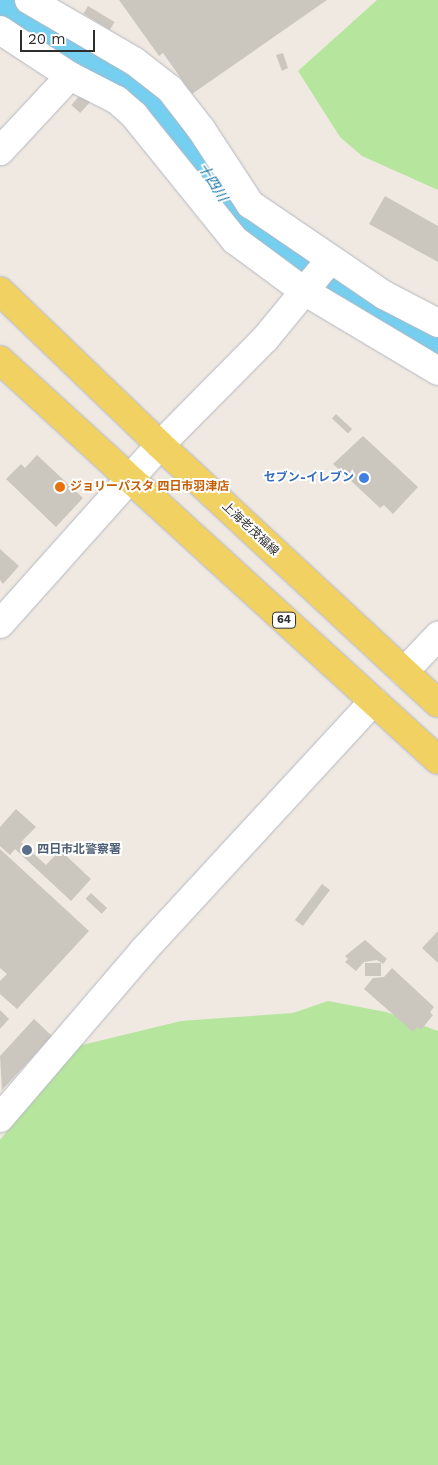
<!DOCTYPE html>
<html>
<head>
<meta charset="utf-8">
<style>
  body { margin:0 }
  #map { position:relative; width:438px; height:1465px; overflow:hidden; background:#efe9e1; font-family:"Work Sans","Noto Sans JP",sans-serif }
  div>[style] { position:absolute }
  .green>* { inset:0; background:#b6e59e }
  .river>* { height:45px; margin:-22.5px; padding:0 22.5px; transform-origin:22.5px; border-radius:22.5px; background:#75cff0 }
  .building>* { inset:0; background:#cbc7bf; transform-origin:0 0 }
  .roads { filter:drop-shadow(0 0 1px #b4b7c1) drop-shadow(0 0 1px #b4b7c1) }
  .minor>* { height:28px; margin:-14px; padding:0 14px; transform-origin:14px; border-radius:14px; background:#fff }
  .major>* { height:28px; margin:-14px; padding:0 14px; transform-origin:14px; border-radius:14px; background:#f2d163 }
  .dots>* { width:14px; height:14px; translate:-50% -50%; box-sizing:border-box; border:2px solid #fff; border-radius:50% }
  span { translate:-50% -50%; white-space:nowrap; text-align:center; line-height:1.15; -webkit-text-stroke:4px #fff; paint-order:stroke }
  .shield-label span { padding:1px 4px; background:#fff; border:1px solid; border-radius:4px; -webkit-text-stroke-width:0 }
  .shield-label { font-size:11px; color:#2e2e2e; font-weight:700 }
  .shop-label { font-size:12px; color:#366cbe; font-weight:700 }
  .right { translate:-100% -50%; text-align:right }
  .food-label { font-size:12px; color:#c56008; font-weight:700 }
  .left { translate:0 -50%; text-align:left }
  .street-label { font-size:12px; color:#2e2e2e }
  .service-label { font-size:12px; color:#4e5e75; font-weight:700 }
  .water-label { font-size:14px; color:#0d6fa3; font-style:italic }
  .scale { position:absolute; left:20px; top:30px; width:75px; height:22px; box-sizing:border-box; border:2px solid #2e2e2e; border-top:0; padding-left:6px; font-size:15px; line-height:18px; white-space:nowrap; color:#2e2e2e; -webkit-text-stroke:4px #fff; paint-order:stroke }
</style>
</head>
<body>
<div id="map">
  <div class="green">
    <i style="clip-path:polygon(377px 0,438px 0,438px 190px,362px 156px,340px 137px,298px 71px)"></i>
    <i style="clip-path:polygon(328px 1001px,386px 1012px,438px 1031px,438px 1465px,0 1465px,0 1140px,74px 1047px,181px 1021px,293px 1013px)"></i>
  </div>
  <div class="river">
    <i style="left:0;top:1px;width:23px;rotate:47deg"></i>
    <i style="left:16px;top:18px;width:138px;rotate:30.5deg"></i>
    <i style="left:135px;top:88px;width:19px;rotate:39deg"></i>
    <i style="left:150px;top:100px;width:91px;rotate:50.4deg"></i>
    <i style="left:208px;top:170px;width:57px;rotate:60.8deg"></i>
    <i style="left:236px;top:220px;width:20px;rotate:41deg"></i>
    <i style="left:251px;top:233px;width:94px;rotate:34.2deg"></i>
    <i style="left:329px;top:286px;width:126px;rotate:30deg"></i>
  </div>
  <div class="building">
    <i style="clip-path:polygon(119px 0,327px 0,192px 94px,163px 53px,159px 56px)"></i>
    <i style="left:88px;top:6px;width:31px;height:9px;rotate:31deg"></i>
    <i style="clip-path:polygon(283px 53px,288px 68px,282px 71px,276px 55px)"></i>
    <i style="left:82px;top:93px;width:12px;height:16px;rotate:42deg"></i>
    <i style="clip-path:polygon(385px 196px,438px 226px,438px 262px,369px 224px)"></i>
    <i style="left:336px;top:414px;width:22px;height:6px;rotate:43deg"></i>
    <i style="clip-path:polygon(363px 436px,418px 487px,393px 514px,384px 505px,380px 508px,333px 464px)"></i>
    <i style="clip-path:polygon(37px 455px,83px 498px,56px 527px,6px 479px,21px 464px,25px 468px)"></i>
    <i style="clip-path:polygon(0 549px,19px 566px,3px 584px,0 580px)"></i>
    <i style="clip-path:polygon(16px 809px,36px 827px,21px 842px,46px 865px,60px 850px,91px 879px,71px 901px,15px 849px,10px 855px,0 846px,0 827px)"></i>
    <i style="clip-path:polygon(0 849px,89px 931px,17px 1009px,0 994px,0 981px,7px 974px,0 968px)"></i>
    <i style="left:322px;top:884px;width:10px;height:45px;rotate:37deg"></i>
    <i style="left:91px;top:893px;width:22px;height:8px;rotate:43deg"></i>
    <i style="clip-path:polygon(438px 931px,438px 963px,422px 948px)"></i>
    <i style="clip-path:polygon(365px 940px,387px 959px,383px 964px,377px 960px,364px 962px,356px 971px,345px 962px,348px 959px,345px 956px)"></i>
    <i style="left:365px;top:963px;width:16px;height:13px"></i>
    <i style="clip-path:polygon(392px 968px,434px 1007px,430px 1012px,433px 1015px,421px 1030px,417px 1027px,413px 1032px,364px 989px,373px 978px,384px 977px)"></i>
    <i style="clip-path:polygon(0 1010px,9px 1019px,0 1029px)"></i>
    <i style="clip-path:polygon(34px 1019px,52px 1036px,2px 1090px,0 1056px)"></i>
  </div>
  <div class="roads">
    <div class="minor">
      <i style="left:29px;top:0;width:121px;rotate:30.2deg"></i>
      <i style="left:134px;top:61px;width:46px;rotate:37.9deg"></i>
      <i style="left:170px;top:89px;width:51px;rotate:52.2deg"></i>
      <i style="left:201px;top:129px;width:90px;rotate:56.8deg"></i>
      <i style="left:250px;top:204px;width:162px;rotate:34.2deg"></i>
      <i style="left:384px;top:295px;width:61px;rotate:27.4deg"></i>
      <i style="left:0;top:30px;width:84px;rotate:33.3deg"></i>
      <i style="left:70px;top:76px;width:103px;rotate:133deg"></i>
      <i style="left:70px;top:76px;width:53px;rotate:27.1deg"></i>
      <i style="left:117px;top:100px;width:23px;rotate:41deg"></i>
      <i style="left:134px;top:115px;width:161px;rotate:51.1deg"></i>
      <i style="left:235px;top:240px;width:86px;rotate:36.5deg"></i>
      <i style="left:304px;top:291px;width:156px;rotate:30.8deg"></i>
      <i style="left:0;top:624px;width:240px;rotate:-48.2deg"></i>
      <i style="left:160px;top:445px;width:149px;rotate:-45.3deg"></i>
      <i style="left:265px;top:339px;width:102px;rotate:-50.6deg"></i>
      <i style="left:404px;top:672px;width:50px;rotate:-46.6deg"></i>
      <i style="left:0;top:1118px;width:220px;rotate:-49.4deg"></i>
      <i style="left:143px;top:951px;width:340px;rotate:-47.3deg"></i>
    </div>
    <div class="major">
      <i style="left:0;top:291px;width:222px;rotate:43.9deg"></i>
      <i style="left:160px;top:445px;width:379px;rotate:42.9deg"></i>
      <i style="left:0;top:360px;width:593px;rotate:42.4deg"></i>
    </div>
  </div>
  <div class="dots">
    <i style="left:364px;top:478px;background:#3f7fe0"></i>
    <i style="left:60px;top:487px;background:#e8710a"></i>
    <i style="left:27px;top:850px;background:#5c6f8a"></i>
  </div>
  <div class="shield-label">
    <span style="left:284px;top:620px">64</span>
  </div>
  <div class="shop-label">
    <span class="right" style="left:354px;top:478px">セブン-イレブン</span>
  </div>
  <div class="food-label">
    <span class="left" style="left:70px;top:487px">ジョリーパスタ 四日市羽津店</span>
  </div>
  <div class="street-label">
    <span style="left:250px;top:529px;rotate:43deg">上海老茂福線</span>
  </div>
  <div class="service-label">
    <span class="left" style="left:37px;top:850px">四日市北警察署</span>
  </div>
  <div class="water-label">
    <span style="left:213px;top:182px;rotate:58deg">十四川</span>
  </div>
  <div class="scale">20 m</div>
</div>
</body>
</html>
